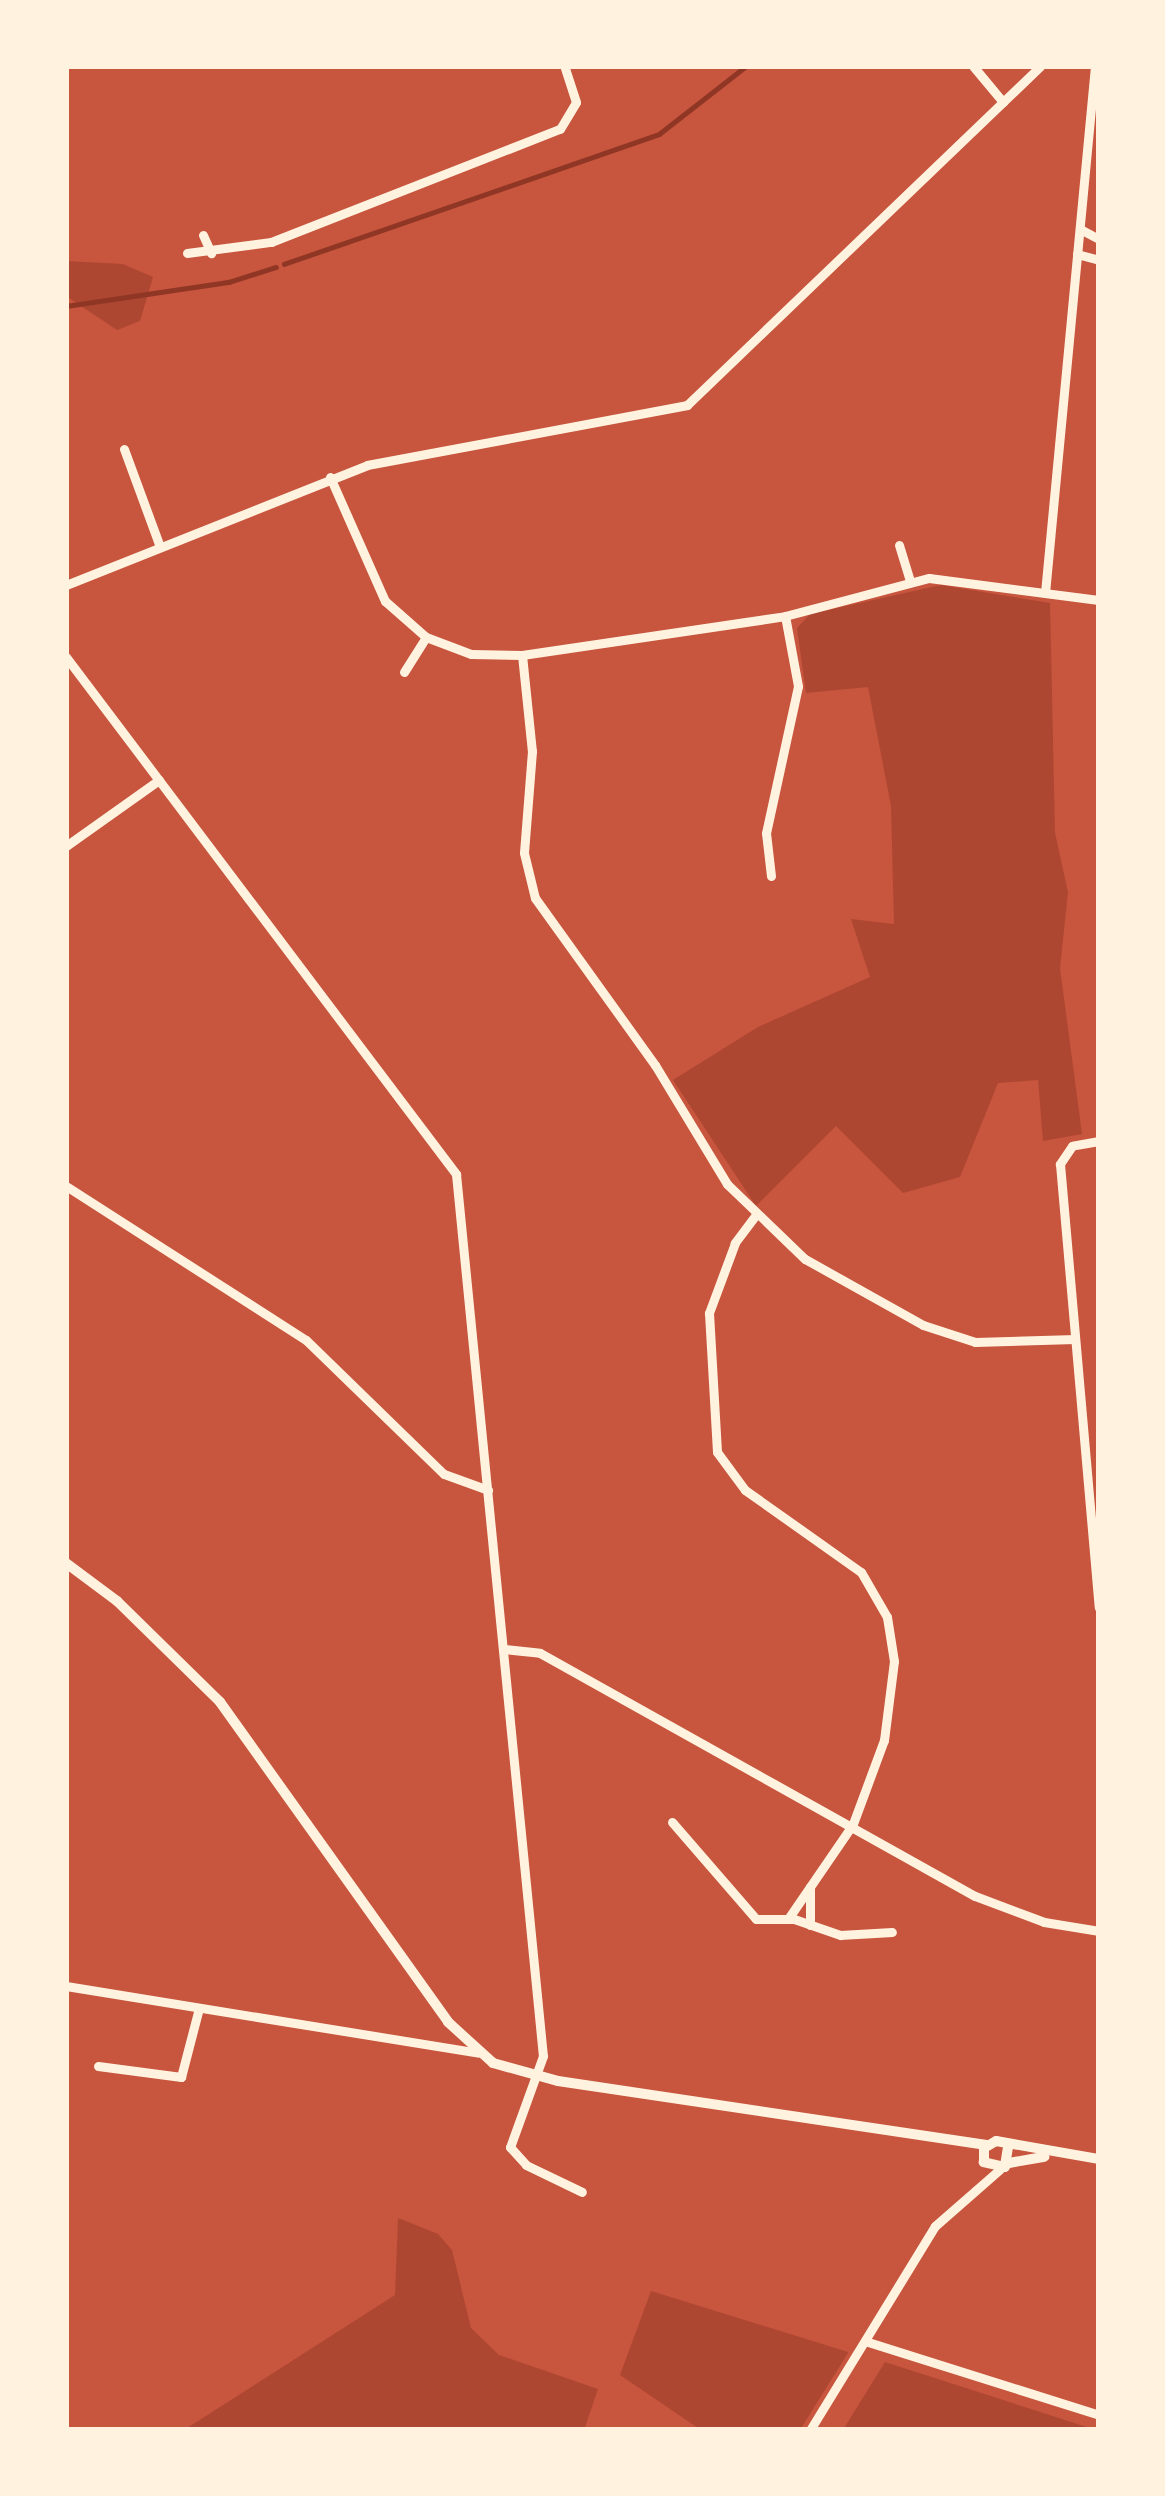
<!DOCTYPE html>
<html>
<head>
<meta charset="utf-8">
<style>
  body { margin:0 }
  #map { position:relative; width:1165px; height:2496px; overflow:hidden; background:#c8553d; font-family:"Golos Text",sans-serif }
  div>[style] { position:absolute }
  .green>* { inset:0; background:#ae4732 }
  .stream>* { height:4.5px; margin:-2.25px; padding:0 2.25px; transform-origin:2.25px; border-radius:2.25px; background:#8f3625 }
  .minor>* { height:9px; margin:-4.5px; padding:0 4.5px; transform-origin:4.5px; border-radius:4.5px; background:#fff3e0 }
  .tertiary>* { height:10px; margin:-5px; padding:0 5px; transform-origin:5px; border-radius:5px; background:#fff3e0 }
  span { translate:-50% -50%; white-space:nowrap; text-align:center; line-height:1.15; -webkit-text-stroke:10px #fff3e0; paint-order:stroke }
  .frame { position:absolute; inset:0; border:69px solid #fff3e0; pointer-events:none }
</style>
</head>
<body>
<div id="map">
  <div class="green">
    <i style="clip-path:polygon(66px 261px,123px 264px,153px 277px,140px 321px,117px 330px,66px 296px)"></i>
    <i style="clip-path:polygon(941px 585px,1050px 603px,1055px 833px,1068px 892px,1060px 968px,1082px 1134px,1043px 1141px,1038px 1080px,998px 1083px,960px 1177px,903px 1193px,836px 1126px,756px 1206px,673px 1080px,758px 1027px,870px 977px,851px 919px,894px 924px,891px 806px,868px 687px,806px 693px,797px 628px,810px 614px)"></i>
    <i style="clip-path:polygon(398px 2218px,438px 2234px,452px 2250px,471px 2328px,499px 2355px,598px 2389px,584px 2430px,184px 2430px,395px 2295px)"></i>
    <i style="clip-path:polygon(651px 2291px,848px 2352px,848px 2353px,800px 2430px,701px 2430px,620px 2375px)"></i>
    <i style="clip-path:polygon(885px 2362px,1096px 2430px,843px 2430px)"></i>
  </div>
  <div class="stream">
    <i style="left:284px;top:264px;width:397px;rotate:-19.1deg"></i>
    <i style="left:659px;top:134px;width:110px;rotate:-38deg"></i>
    <i style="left:66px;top:306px;width:165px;rotate:-8.4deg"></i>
    <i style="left:229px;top:282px;width:49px;rotate:-17.7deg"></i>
  </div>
  <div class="minor">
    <i style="left:973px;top:66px;width:47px;rotate:50.2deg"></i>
    <i style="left:1080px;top:229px;width:21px;rotate:28deg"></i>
    <i style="left:203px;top:235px;width:20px;rotate:66deg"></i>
    <i style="left:187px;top:253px;width:85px;rotate:-7.5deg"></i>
    <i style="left:271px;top:242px;width:310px;rotate:-21.4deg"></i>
    <i style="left:560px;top:129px;width:31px;rotate:-59deg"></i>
    <i style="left:576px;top:102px;width:38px;rotate:-108deg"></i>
    <i style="left:1077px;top:254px;width:23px;rotate:15deg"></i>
    <i style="left:124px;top:449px;width:104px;rotate:69.8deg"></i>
    <i style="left:330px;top:477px;width:136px;rotate:66.1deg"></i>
    <i style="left:385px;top:601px;width:55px;rotate:41.3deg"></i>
    <i style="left:426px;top:637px;width:48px;rotate:20.7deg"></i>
    <i style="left:471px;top:654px;width:51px;rotate:1.1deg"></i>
    <i style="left:522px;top:655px;width:266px;rotate:-8.4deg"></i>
    <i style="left:785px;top:616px;width:149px;rotate:-14.8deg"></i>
    <i style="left:929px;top:578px;width:171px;rotate:7.4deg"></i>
    <i style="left:899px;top:545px;width:39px;rotate:73deg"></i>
    <i style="left:66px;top:585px;width:324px;rotate:-21.7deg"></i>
    <i style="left:367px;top:465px;width:326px;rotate:-10.6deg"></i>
    <i style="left:687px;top:405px;width:489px;rotate:-43.8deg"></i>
    <i style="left:1045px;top:593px;width:529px;rotate:-84.58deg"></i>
    <i style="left:522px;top:655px;width:97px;rotate:84.1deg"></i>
    <i style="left:532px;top:751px;width:102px;rotate:94.5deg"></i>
    <i style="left:524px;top:853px;width:46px;rotate:76.3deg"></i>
    <i style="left:535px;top:898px;width:206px;rotate:54.3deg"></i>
    <i style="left:655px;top:1065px;width:139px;rotate:58.8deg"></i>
    <i style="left:727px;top:1184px;width:108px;rotate:43.9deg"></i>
    <i style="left:805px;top:1259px;width:135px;rotate:29.2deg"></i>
    <i style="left:923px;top:1325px;width:55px;rotate:18.1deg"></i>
    <i style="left:975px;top:1342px;width:100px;rotate:-1.7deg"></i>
    <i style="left:66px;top:657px;width:648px;rotate:52.97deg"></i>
    <i style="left:456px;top:1174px;width:886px;rotate:84.37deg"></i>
    <i style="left:543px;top:2056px;width:97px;rotate:109.9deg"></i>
    <i style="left:510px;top:2147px;width:24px;rotate:48deg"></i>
    <i style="left:526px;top:2165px;width:62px;rotate:25.7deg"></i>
    <i style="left:404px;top:672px;width:41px;rotate:-57.8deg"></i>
    <i style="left:66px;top:846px;width:114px;rotate:-35.4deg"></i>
    <i style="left:771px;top:876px;width:43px;rotate:-96.6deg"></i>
    <i style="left:766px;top:833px;width:150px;rotate:-77.7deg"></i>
    <i style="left:798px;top:686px;width:71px;rotate:-100.5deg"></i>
    <i style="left:1099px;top:1141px;width:27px;rotate:170deg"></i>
    <i style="left:1072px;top:1146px;width:22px;rotate:124deg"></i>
    <i style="left:1060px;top:1164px;width:445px;rotate:85deg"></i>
    <i style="left:66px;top:1186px;width:285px;rotate:32.7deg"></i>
    <i style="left:306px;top:1340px;width:192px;rotate:44.2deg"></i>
    <i style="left:444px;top:1474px;width:47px;rotate:20deg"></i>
    <i style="left:755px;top:1216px;width:34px;rotate:127deg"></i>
    <i style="left:735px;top:1243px;width:75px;rotate:110.4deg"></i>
    <i style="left:709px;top:1313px;width:139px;rotate:86.7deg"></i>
    <i style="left:717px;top:1452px;width:47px;rotate:53.6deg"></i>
    <i style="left:745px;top:1490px;width:142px;rotate:35.3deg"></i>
    <i style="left:861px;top:1572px;width:52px;rotate:60deg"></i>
    <i style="left:887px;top:1617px;width:45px;rotate:81deg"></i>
    <i style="left:894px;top:1661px;width:80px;rotate:97.2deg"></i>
    <i style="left:884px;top:1740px;width:90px;rotate:110.3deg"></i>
    <i style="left:853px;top:1824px;width:115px;rotate:124.4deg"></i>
    <i style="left:504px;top:1649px;width:36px;rotate:6deg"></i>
    <i style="left:540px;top:1653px;width:498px;rotate:29.2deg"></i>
    <i style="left:975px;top:1896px;width:74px;rotate:20.6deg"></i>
    <i style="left:1044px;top:1922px;width:56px;rotate:9.3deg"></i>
    <i style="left:672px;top:1822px;width:128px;rotate:49.1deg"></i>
    <i style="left:756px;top:1919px;width:38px"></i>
    <i style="left:794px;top:1919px;width:49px;rotate:19.2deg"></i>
    <i style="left:840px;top:1935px;width:52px;rotate:-3.3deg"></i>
    <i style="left:810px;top:1887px;width:38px;rotate:90deg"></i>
    <i style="left:66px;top:1986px;width:417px;rotate:9.2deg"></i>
    <i style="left:98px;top:2066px;width:84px;rotate:7.5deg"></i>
    <i style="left:181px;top:2077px;width:71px;rotate:-75.4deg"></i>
    <i style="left:868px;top:2342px;width:242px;rotate:17.5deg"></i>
    <i style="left:810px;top:2430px;width:239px;rotate:-58.5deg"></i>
    <i style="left:935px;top:2226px;width:86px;rotate:-41.2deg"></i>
  </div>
  <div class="tertiary">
    <i style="left:66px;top:1563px;width:64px;rotate:36.7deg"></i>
    <i style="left:117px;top:1601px;width:144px;rotate:44.4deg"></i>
    <i style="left:220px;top:1702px;width:393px;rotate:54.5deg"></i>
    <i style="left:448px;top:2022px;width:61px;rotate:42.3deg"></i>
    <i style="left:493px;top:2063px;width:67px;rotate:15.5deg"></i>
    <i style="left:558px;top:2081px;width:435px;rotate:8.5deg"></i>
    <i style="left:1008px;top:2147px;width:20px;rotate:99deg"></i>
    <i style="left:1005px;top:2167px;width:22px;rotate:-167deg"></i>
    <i style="left:984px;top:2162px;width:14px;rotate:-90deg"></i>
    <i style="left:984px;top:2148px;width:14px;rotate:-30deg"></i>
    <i style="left:996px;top:2141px;width:105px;rotate:9.9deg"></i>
    <i style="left:1009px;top:2163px;width:36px;rotate:-10deg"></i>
  </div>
  <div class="frame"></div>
</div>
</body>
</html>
